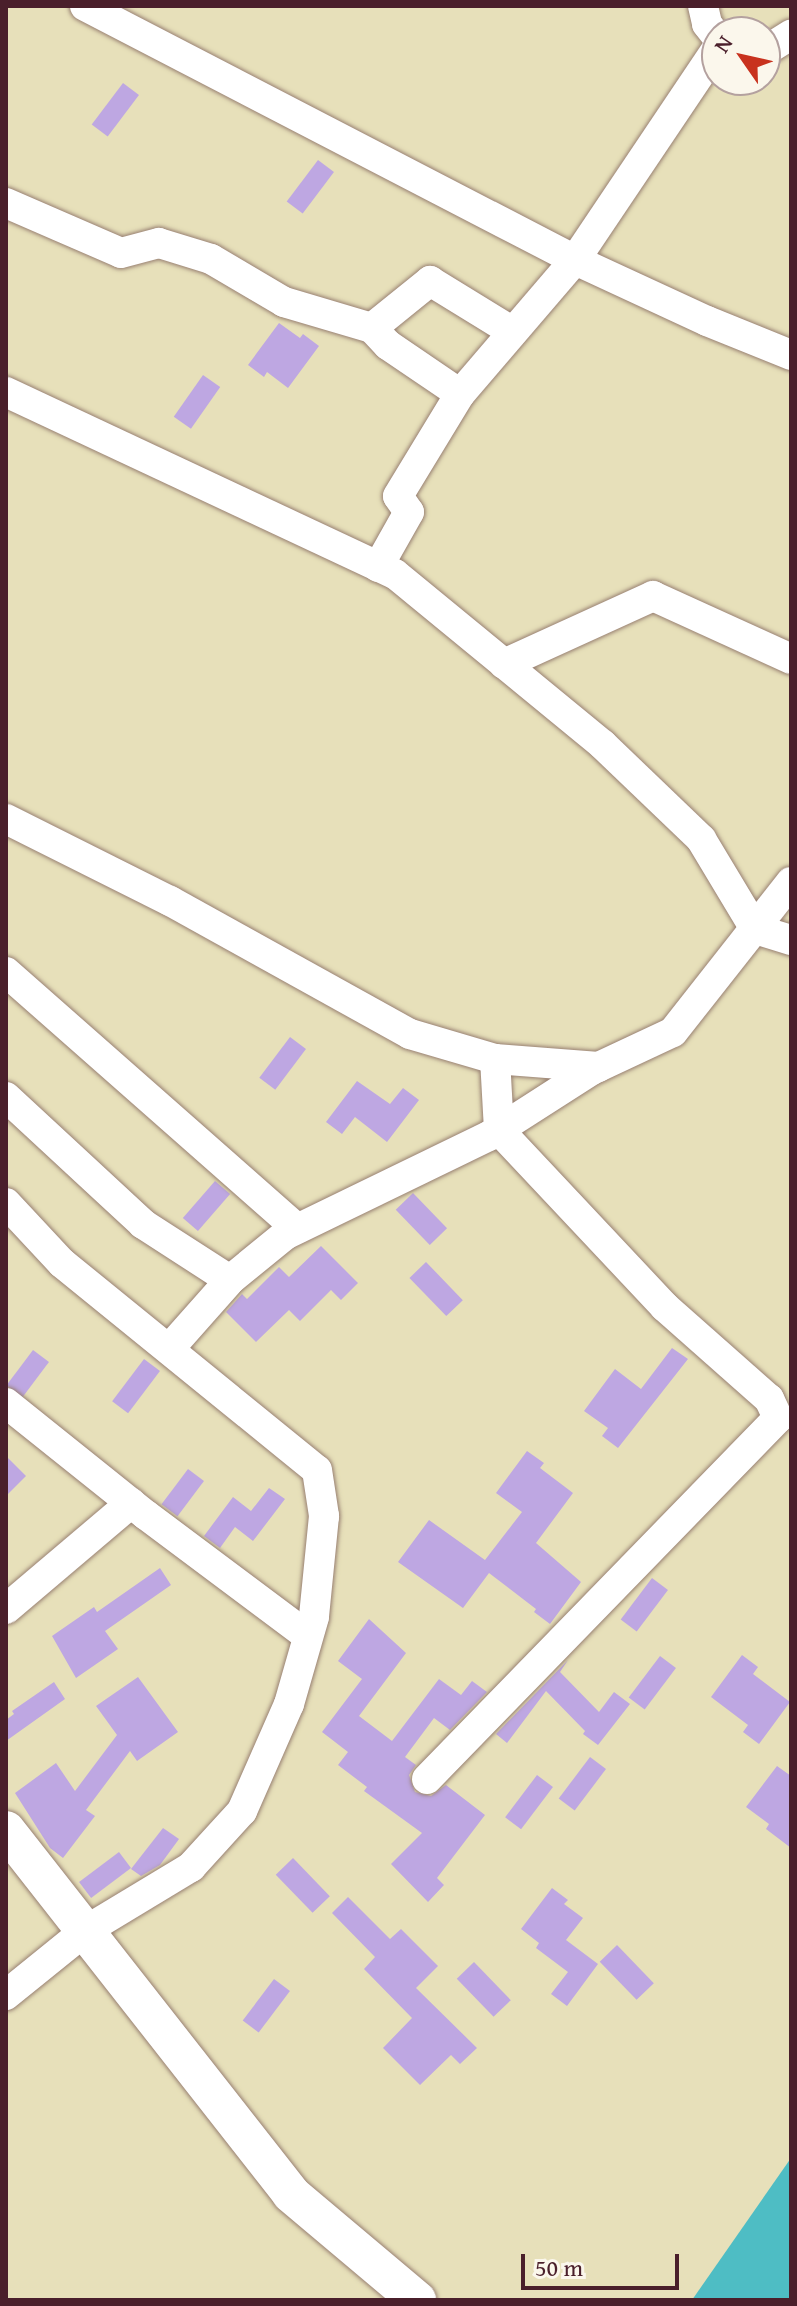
<!DOCTYPE html>
<html>
<head>
<meta charset="utf-8">
<style>
  body { margin:0 }
  #map { position:relative; width:797px; height:2306px; overflow:hidden; background:#e7e0ba; font-family:"Gentium Book Plus",serif }
  div>[style] { position:absolute }
  .water>* { inset:0; background:#4ebdc4 }
  .building>* { inset:0; background:#bea7e2; transform-origin:0 0 }
  .roads { filter:drop-shadow(0 0 2px #988072) drop-shadow(0 0 2px #988072) }
  .minor>* { height:30px; margin:-15px; padding:0 15px; transform-origin:15px; border-radius:15px; background:#fff }
  .major>* { height:38px; margin:-19px; padding:0 19px; transform-origin:19px; border-radius:19px; background:#fff }
  span { translate:-50% -50%; white-space:nowrap; text-align:center; line-height:1.15; -webkit-text-stroke:8px #fbf7ec; paint-order:stroke }
  .frame { position:absolute; inset:0; border:8px solid #4a1f2b; pointer-events:none }
  .north { position:absolute; left:701px; top:16px; width:80px; height:80px; box-sizing:border-box; background:#fbf7ec; border:2px solid #b4a19f; border-radius:50%; rotate:304deg; font-size:22px; font-weight:700; line-height:32px; text-align:center; color:#4a1f2b }
  .north::after { content:''; display:block; margin:auto; width:28px; height:36px; background:#c8321e; clip-path:polygon(50% 0,100% 100%,50% 72%,0 100%) }
  .scale { position:absolute; left:521px; top:2254px; width:158px; height:36px; box-sizing:border-box; border:4px solid #4a1f2b; border-top:0; padding-left:10px; font-size:24px; line-height:28px; white-space:nowrap; color:#4a1f2b; -webkit-text-stroke:6px #fbf7ec; paint-order:stroke }
</style>
</head>
<body>
<div id="map">
  <div class="water">
    <i style="clip-path:polygon(791px 2158px,791px 2300px,692px 2300px)"></i>
  </div>
  <div class="building">
    <i style="left:123px;top:83px;width:20px;height:52px;rotate:37deg"></i>
    <i style="left:318px;top:160px;width:20px;height:52px;rotate:37deg"></i>
    <i style="clip-path:polygon(279px 323px,300px 338px,303px 334px,319px 346px,288px 388px,267px 372px,264px 377px,248px 365px)"></i>
    <i style="left:203px;top:375px;width:21px;height:51px;rotate:35deg"></i>
    <i style="left:290px;top:1037px;width:20px;height:51px;rotate:37deg"></i>
    <i style="clip-path:polygon(357px 1081px,390px 1104px,403px 1088px,419px 1100px,387px 1142px,355px 1117px,342px 1134px,326px 1122px)"></i>
    <i style="left:215px;top:1181px;width:20px;height:49px;rotate:41deg"></i>
    <i style="left:413px;top:1193px;width:49px;height:24px;rotate:46deg"></i>
    <i style="clip-path:polygon(321px 1246px,358px 1283px,341px 1300px,331px 1290px,300px 1321px,289px 1310px,256px 1342px,226px 1312px,242px 1294px,247px 1299px,279px 1267px,289px 1277px)"></i>
    <i style="left:426px;top:1262px;width:53px;height:23px;rotate:46deg"></i>
    <i style="clip-path:polygon(672px 1348px,688px 1359px,618px 1448px,602px 1436px,608px 1428px,584px 1411px,615px 1369px,641px 1389px)"></i>
    <i style="left:33px;top:1350px;width:20px;height:44px;rotate:37deg"></i>
    <i style="left:144px;top:1359px;width:20px;height:53px;rotate:37deg"></i>
    <i style="clip-path:polygon(527px 1451px,544px 1463px,540px 1468px,573px 1493px,536px 1543px,581px 1582px,550px 1624px,534px 1612px,536px 1609px,489px 1573px,463px 1608px,398px 1562px,429px 1520px,485px 1560px,522px 1512px,496px 1493px)"></i>
    <i style="clip-path:polygon(6px 1456px,26px 1476px,6px 1496px)"></i>
    <i style="left:188px;top:1469px;width:20px;height:44px;rotate:37deg"></i>
    <i style="clip-path:polygon(269px 1488px,285px 1499px,253px 1541px,235px 1527px,220px 1548px,204px 1536px,233px 1497px,251px 1511px)"></i>
    <i style="clip-path:polygon(160px 1568px,171px 1585px,105px 1631px,118px 1649px,76px 1678px,52px 1636px,94px 1607px,97px 1612px)"></i>
    <i style="left:652px;top:1578px;width:20px;height:52px;rotate:37deg"></i>
    <i style="clip-path:polygon(369px 1619px,406px 1653px,359px 1716px,392px 1741px,439px 1679px,461px 1695px,472px 1681px,487px 1692px,450px 1730px,434px 1718px,405px 1757px,416px 1765px,409px 1775px,415px 1792px,431px 1796px,446px 1785px,485px 1815px,437px 1878px,444px 1885px,428px 1902px,391px 1864px,422px 1833px,364px 1791px,367px 1787px,338px 1765px,348px 1752px,322px 1732px,362px 1679px,338px 1661px)"></i>
    <i style="clip-path:polygon(742px 1655px,758px 1667px,753px 1674px,790px 1702px,759px 1744px,743px 1732px,748px 1725px,711px 1697px)"></i>
    <i style="left:660px;top:1656px;width:20px;height:52px;rotate:37deg"></i>
    <i style="clip-path:polygon(568px 1660px,560px 1672px,599px 1712px,614px 1692px,630px 1704px,598px 1745px,583px 1734px,585px 1731px,546px 1691px,507px 1743px,496px 1734px)"></i>
    <i style="clip-path:polygon(138px 1677px,178px 1732px,137px 1761px,130px 1751px,86px 1810px,95px 1816px,63px 1858px,50px 1848px,15px 1793px,56px 1763px,75px 1791px,117px 1735px,96px 1706px)"></i>
    <i style="clip-path:polygon(54px 1682px,65px 1699px,6px 1741px,6px 1720px,14px 1714px,12px 1711px)"></i>
    <i style="left:590px;top:1757px;width:20px;height:52px;rotate:37deg"></i>
    <i style="clip-path:polygon(777px 1766px,791px 1776px,791px 1848px,766px 1829px,769px 1824px,746px 1807px)"></i>
    <i style="left:537px;top:1775px;width:20px;height:53px;rotate:37deg"></i>
    <i style="clip-path:polygon(163px 1828px,179px 1839px,160px 1865px,141px 1876px,131px 1869px)"></i>
    <i style="left:119px;top:1852px;width:20px;height:50px;rotate:53deg"></i>
    <i style="left:293px;top:1858px;width:53px;height:24px;rotate:46deg"></i>
    <i style="clip-path:polygon(552px 1888px,568px 1900px,564px 1904px,583px 1918px,566px 1940px,598px 1964px,567px 2006px,551px 1994px,568px 1972px,536px 1948px,539px 1943px,521px 1929px)"></i>
    <i style="clip-path:polygon(348px 1897px,390px 1939px,401px 1929px,438px 1966px,416px 1988px,477px 2048px,460px 2064px,451px 2055px,420px 2085px,383px 2048px,412px 2018px,364px 1969px,375px 1957px,332px 1913px)"></i>
    <i style="left:617px;top:1945px;width:53px;height:24px;rotate:46deg"></i>
    <i style="left:474px;top:1962px;width:53px;height:24px;rotate:46deg"></i>
    <i style="left:274px;top:1979px;width:20px;height:52px;rotate:37deg"></i>
  </div>
  <div class="roads">
    <div class="minor">
      <i style="left:85px;top:6px;width:552px;rotate:27.4deg"></i>
      <i style="left:575px;top:260px;width:145px;rotate:24.8deg"></i>
      <i style="left:707px;top:321px;width:91px;rotate:22deg"></i>
      <i style="left:703px;top:6px;width:18px;rotate:77deg"></i>
      <i style="left:707px;top:24px;width:16px;rotate:52deg"></i>
      <i style="left:765px;top:51px;width:31px;rotate:-32deg"></i>
      <i style="left:6px;top:203px;width:125px;rotate:23.5deg"></i>
      <i style="left:121px;top:253px;width:39px;rotate:-15deg"></i>
      <i style="left:159px;top:243px;width:54px;rotate:17.1deg"></i>
      <i style="left:211px;top:259px;width:85px;rotate:30.5deg"></i>
      <i style="left:284px;top:302px;width:92px;rotate:16.5deg"></i>
      <i style="left:372px;top:328px;width:75px;rotate:-39deg"></i>
      <i style="left:430px;top:281px;width:97px;rotate:31.6deg"></i>
      <i style="left:372px;top:328px;width:23px;rotate:47deg"></i>
      <i style="left:388px;top:345px;width:87px;rotate:34.2deg"></i>
      <i style="left:6px;top:392px;width:429px;rotate:25.1deg"></i>
      <i style="left:395px;top:574px;width:269px;rotate:39.4deg"></i>
      <i style="left:603px;top:745px;width:136px;rotate:43.8deg"></i>
      <i style="left:701px;top:839px;width:105px;rotate:59deg"></i>
      <i style="left:755px;top:929px;width:38px;rotate:17deg"></i>
      <i style="left:378px;top:567px;width:63px;rotate:-60.6deg"></i>
      <i style="left:409px;top:512px;width:19px;rotate:-125deg"></i>
      <i style="left:398px;top:496px;width:119px;rotate:-58.7deg"></i>
      <i style="left:460px;top:394px;width:177px;rotate:-49.4deg"></i>
      <i style="left:575px;top:260px;width:254px;rotate:-56.1deg"></i>
      <i style="left:504px;top:664px;width:164px;rotate:-24.5deg"></i>
      <i style="left:653px;top:596px;width:152px;rotate:24.5deg"></i>
      <i style="left:6px;top:819px;width:183px;rotate:26.6deg"></i>
      <i style="left:170px;top:901px;width:274px;rotate:29deg"></i>
      <i style="left:410px;top:1034px;width:89px;rotate:16.4deg"></i>
      <i style="left:495px;top:1059px;width:104px;rotate:4.4deg"></i>
      <i style="left:6px;top:972px;width:388px;rotate:41.4deg"></i>
      <i style="left:6px;top:1097px;width:187px;rotate:42.8deg"></i>
      <i style="left:143px;top:1224px;width:103px;rotate:32.8deg"></i>
      <i style="left:6px;top:1203px;width:82px;rotate:47deg"></i>
      <i style="left:62px;top:1263px;width:328px;rotate:39.1deg"></i>
      <i style="left:317px;top:1470px;width:47px;rotate:81.3deg"></i>
      <i style="left:324px;top:1516px;width:101px;rotate:95.7deg"></i>
      <i style="left:314px;top:1617px;width:91px;rotate:106deg"></i>
      <i style="left:289px;top:1704px;width:117px;rotate:113.7deg"></i>
      <i style="left:242px;top:1811px;width:76px;rotate:132.3deg"></i>
      <i style="left:191px;top:1867px;width:124px;rotate:148.9deg"></i>
      <i style="left:85px;top:1931px;width:102px;rotate:141deg"></i>
      <i style="left:169px;top:1349px;width:92px;rotate:-48.5deg"></i>
      <i style="left:230px;top:1280px;width:71px;rotate:-39.3deg"></i>
      <i style="left:285px;top:1235px;width:227px;rotate:-25.9deg"></i>
      <i style="left:489px;top:1136px;width:122px;rotate:-32.7deg"></i>
      <i style="left:592px;top:1070px;width:89px;rotate:-25.1deg"></i>
      <i style="left:673px;top:1032px;width:191px;rotate:-51.8deg"></i>
      <i style="left:6px;top:1403px;width:179px;rotate:38.7deg"></i>
      <i style="left:146px;top:1515px;width:202px;rotate:36.8deg"></i>
      <i style="left:6px;top:1609px;width:164px;rotate:-40.3deg"></i>
      <i style="left:427px;top:1779px;width:504px;rotate:-45.8deg"></i>
      <i style="left:778px;top:1418px;width:21px;rotate:-115deg"></i>
      <i style="left:769px;top:1399px;width:139px;rotate:-138.5deg"></i>
      <i style="left:665px;top:1307px;width:243px;rotate:-133.2deg"></i>
      <i style="left:499px;top:1130px;width:71px;rotate:-93.2deg"></i>
    </div>
    <div class="major">
      <i style="left:6px;top:1830px;width:462px;rotate:51.9deg"></i>
      <i style="left:291px;top:2194px;width:165px;rotate:40.1deg"></i>
    </div>
  </div>
  <div class="frame"></div>
  <div class="north">N</div>
  <div class="scale">50 m</div>
</div>
</body>
</html>
